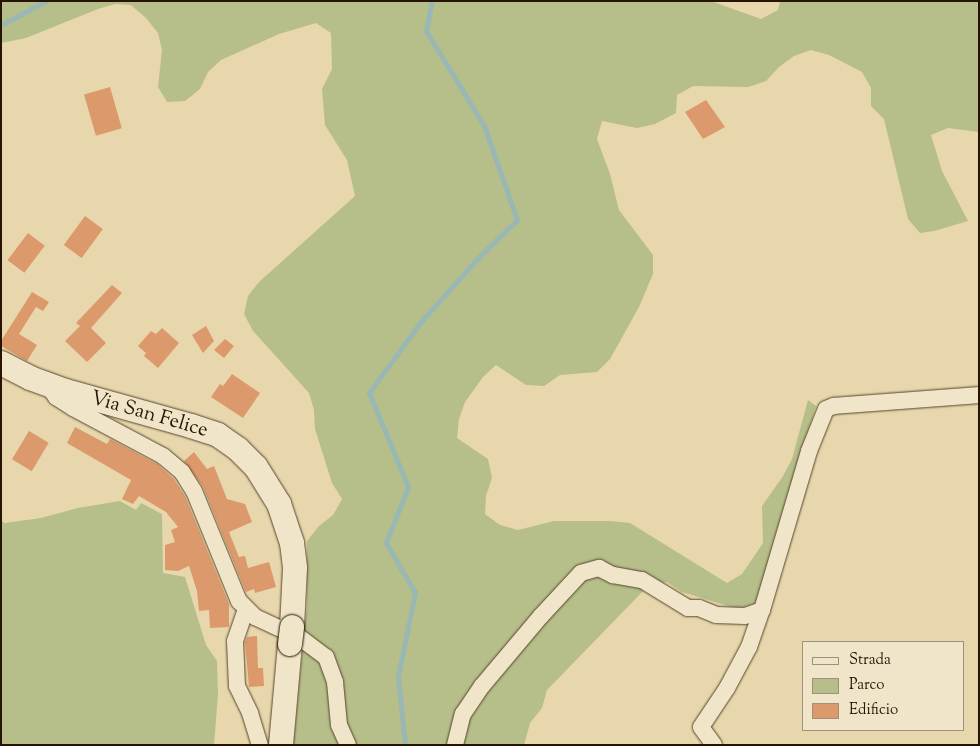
<!DOCTYPE html>
<html>
<head>
<meta charset="utf-8">
<style>
  body { margin:0 }
  #map { position:relative; width:980px; height:746px; overflow:hidden; background:#e8d7ac; font-family:"Sorts Mill Goudy",serif }
  div>[style] { position:absolute }
  .green>* { inset:0; background:#b6be89 }
  .stream>* { height:4.5px; margin:-2.25px; padding:0 2.25px; transform-origin:2.25px; border-radius:2.25px; background:#99b8b3 }
  .building>* { inset:0; background:#dc996b; transform-origin:0 0 }
  .roads { filter:drop-shadow(0 0 1px #56452b) drop-shadow(0 0 1px #56452b) }
  .street>* { height:16px; margin:-8px; padding:0 8px; transform-origin:8px; border-radius:8px; background:#f0e5c9 }
  .secondary>* { height:24px; margin:-12px; padding:0 12px; transform-origin:12px; border-radius:12px; background:#f0e5c9 }
  .bridges { filter:drop-shadow(0 0 1px #261400) drop-shadow(0 0 1px #261400) }
  .secondary-bridge>* { height:24px; margin:-12px; padding:0 12px; transform-origin:12px; border-radius:12px; background:#f0e5c9 }
  span { translate:-50% -50%; white-space:nowrap; text-align:center; line-height:1.15; -webkit-text-stroke:4px #f0e5c9; paint-order:stroke }
  .street-label { font-size:20px; color:#261400 }
  .frame { position:absolute; inset:0; border:2px solid #261400; pointer-events:none }
  .legend { position:absolute; left:802px; top:641px; width:162px; height:90px; box-sizing:border-box; background:#f0e5c9; border:1px solid #9f9179; margin:0; padding:6px 9px; list-style:none; font-size:15px; color:#261400 }
  .legend li { display:flex; align-items:center; gap:10px; height:25px }
  .legend b { width:25px; border:1px solid #9f9179 }
</style>
</head>
<body>
<div id="map">
  <div class="green">
    <i style="clip-path:polygon(1px 1px,711px 1px,761px 19px,778px 10px,780px 1px,979px 1px,979px 132px,948px 128px,931px 135px,942px 171px,968px 221px,934px 231px,920px 233px,908px 219px,884px 119px,871px 106px,871px 88px,862px 72px,829px 55px,811px 50px,794px 56px,779px 67px,766px 81px,748px 87px,693px 86px,677px 95px,676px 113px,655px 124px,637px 128px,602px 121px,597px 139px,610px 174px,619px 210px,653px 255px,653px 274px,639px 307px,610px 359px,597px 372px,560px 375px,544px 386px,526px 385px,496px 365px,483px 377px,465px 402px,459px 419px,457px 438px,488px 459px,492px 478px,486px 496px,485px 514px,500px 525px,518px 530px,554px 521px,611px 521px,630px 523px,727px 583px,742px 574px,763px 543px,762px 506px,783px 476px,792px 459px,808px 400px,816px 406px,756px 603px,738px 609px,682px 592px,667px 582px,649px 585px,547px 690px,542px 708px,530px 723px,524px 745px,293px 745px,307px 605px,307px 541px,319px 526px,333px 515px,342px 499px,332px 483px,315px 429px,314px 410px,309px 393px,253px 331px,244px 314px,248px 296px,259px 282px,355px 196px,347px 160px,325px 125px,322px 89px,332px 69px,331px 33px,316px 23px,279px 34px,221px 60px,208px 72px,200px 89px,185px 101px,167px 102px,158px 87px,162px 50px,158px 33px,146px 18px,131px 5px,115px 4px,98px 9px,26px 38px,1px 43px)"></i>
    <i style="clip-path:polygon(120px 501px,136px 510px,141px 503px,162px 514px,163px 573px,185px 577px,206px 645px,217px 661px,218px 694px,214px 745px,1px 745px,1px 521px,5px 523px,41px 518px,78px 508px)"></i>
  </div>
  <div class="stream">
    <i style="left:1px;top:25px;width:51px;rotate:-28.1deg"></i>
    <i style="left:405px;top:745px;width:68px;rotate:-95.9deg"></i>
    <i style="left:398px;top:677px;width:86px;rotate:-78.6deg"></i>
    <i style="left:415px;top:593px;width:58px;rotate:-120.1deg"></i>
    <i style="left:386px;top:543px;width:60px;rotate:-68.6deg"></i>
    <i style="left:408px;top:487px;width:102px;rotate:-112.5deg"></i>
    <i style="left:369px;top:393px;width:87px;rotate:-53.9deg"></i>
    <i style="left:420px;top:323px;width:87px;rotate:-48.3deg"></i>
    <i style="left:478px;top:258px;width:54px;rotate:-44.3deg"></i>
    <i style="left:517px;top:220px;width:100px;rotate:-109.3deg"></i>
    <i style="left:484px;top:126px;width:111px;rotate:-121.4deg"></i>
    <i style="left:426px;top:31px;width:31px;rotate:-79deg"></i>
  </div>
  <div class="building">
    <i style="left:110px;top:87px;width:43px;height:27px;rotate:74deg"></i>
    <i style="clip-path:polygon(706px 100px,725px 127px,703px 139px,685px 112px)"></i>
    <i style="left:85px;top:216px;width:22px;height:36px;rotate:36deg"></i>
    <i style="left:28px;top:233px;width:21px;height:34px;rotate:37deg"></i>
    <i style="clip-path:polygon(112px 285px,122px 293px,91px 328px,106px 343px,87px 362px,65px 341px,80px 326px,76px 323px)"></i>
    <i style="clip-path:polygon(32px 292px,49px 302px,43px 311px,36px 307px,19px 334px,37px 345px,27px 361px,1px 346px,1px 341px)"></i>
    <i style="clip-path:polygon(206px 326px,214px 341px,203px 353px,192px 335px)"></i>
    <i style="clip-path:polygon(162px 328px,179px 343px,158px 368px,144px 356px,146px 353px,138px 346px,151px 331px,156px 334px)"></i>
    <i style="clip-path:polygon(225px 339px,234px 346px,224px 358px,214px 350px)"></i>
    <i style="clip-path:polygon(232px 374px,260px 393px,243px 418px,211px 397px,220px 384px,223px 386px)"></i>
    <i style="clip-path:polygon(75px 427px,107px 444px,110px 439px,157px 464px,174px 479px,185px 496px,229px 604px,229px 627px,210px 628px,209px 610px,199px 611px,197px 591px,189px 566px,178px 571px,165px 570px,165px 545px,175px 542px,171px 530px,178px 527px,166px 512px,139px 496px,133px 504px,122px 499px,131px 480px,67px 443px)"></i>
    <i style="left:29px;top:431px;width:23px;height:33px;rotate:31deg"></i>
    <i style="clip-path:polygon(194px 452px,207px 469px,214px 466px,227px 499px,245px 504px,252px 522px,229px 532px,239px 557px,245px 556px,248px 568px,269px 562px,276px 587px,255px 593px,254px 589px,246px 592px,203px 487px,184px 461px)"></i>
    <i style="clip-path:polygon(257px 636px,258px 668px,263px 668px,264px 686px,249px 687px,245px 642px,247px 637px)"></i>
  </div>
  <div class="roads">
    <div class="street">
      <i style="left:51px;top:390px;width:9px;rotate:54deg"></i>
      <i style="left:56px;top:397px;width:20px;rotate:33deg"></i>
      <i style="left:73px;top:408px;width:102px;rotate:28.1deg"></i>
      <i style="left:163px;top:456px;width:25px;rotate:40deg"></i>
      <i style="left:182px;top:472px;width:22px;rotate:58deg"></i>
      <i style="left:194px;top:491px;width:119px;rotate:67.8deg"></i>
      <i style="left:239px;top:601px;width:23px;rotate:45deg"></i>
      <i style="left:255px;top:617px;width:29px;rotate:25deg"></i>
      <i style="left:246px;top:609px;width:34px;rotate:109deg"></i>
      <i style="left:235px;top:641px;width:45px;rotate:87.5deg"></i>
      <i style="left:237px;top:686px;width:30px;rotate:64deg"></i>
      <i style="left:250px;top:713px;width:34px;rotate:73deg"></i>
      <i style="left:299px;top:637px;width:34px;rotate:37deg"></i>
      <i style="left:326px;top:657px;width:27px;rotate:70deg"></i>
      <i style="left:335px;top:682px;width:43px;rotate:84.7deg"></i>
      <i style="left:339px;top:725px;width:22px;rotate:66deg"></i>
      <i style="left:455px;top:745px;width:32px;rotate:-76deg"></i>
      <i style="left:463px;top:714px;width:34px;rotate:-56deg"></i>
      <i style="left:482px;top:686px;width:92px;rotate:-49.9deg"></i>
      <i style="left:541px;top:616px;width:59px;rotate:-47.1deg"></i>
      <i style="left:581px;top:573px;width:19px;rotate:-16deg"></i>
      <i style="left:599px;top:568px;width:16px;rotate:27deg"></i>
      <i style="left:613px;top:575px;width:29px;rotate:10deg"></i>
      <i style="left:642px;top:580px;width:54px;rotate:31.3deg"></i>
      <i style="left:688px;top:608px;width:11px"></i>
      <i style="left:699px;top:608px;width:18px;rotate:22deg"></i>
      <i style="left:716px;top:615px;width:29px;rotate:2deg"></i>
      <i style="left:745px;top:616px;width:18px;rotate:-19deg"></i>
      <i style="left:762px;top:610px;width:166px;rotate:-73.5deg"></i>
      <i style="left:809px;top:451px;width:45px;rotate:-68deg"></i>
      <i style="left:826px;top:409px;width:9px;rotate:-21deg"></i>
      <i style="left:834px;top:406px;width:145px;rotate:-4.3deg"></i>
      <i style="left:714px;top:745px;width:22px;rotate:-126deg"></i>
      <i style="left:701px;top:727px;width:47px;rotate:-56.3deg"></i>
      <i style="left:727px;top:688px;width:47px;rotate:-61.8deg"></i>
      <i style="left:749px;top:647px;width:39px;rotate:-71deg"></i>
    </div>
    <div class="secondary">
      <i style="left:1px;top:363px;width:33px;rotate:27deg"></i>
      <i style="left:30px;top:378px;width:38px;rotate:20deg"></i>
      <i style="left:66px;top:391px;width:130px;rotate:15.6deg"></i>
      <i style="left:191px;top:426px;width:28px;rotate:18deg"></i>
      <i style="left:218px;top:435px;width:24px;rotate:35deg"></i>
      <i style="left:238px;top:449px;width:25px;rotate:45deg"></i>
      <i style="left:256px;top:467px;width:44px;rotate:58.1deg"></i>
      <i style="left:279px;top:504px;width:41px;rotate:71.6deg"></i>
      <i style="left:292px;top:543px;width:25px;rotate:83deg"></i>
      <i style="left:295px;top:568px;width:59px;rotate:92.9deg"></i>
      <i style="left:281px;top:745px;width:101px;rotate:-84.9deg"></i>
    </div>
  </div>
  <div class="bridges">
    <div class="secondary-bridge">
      <i style="left:290px;top:644px;width:17px;rotate:-83deg"></i>
    </div>
  </div>
  <div class="street-label">
    <span style="left:149px;top:415px;rotate:16deg">Via San Felice</span>
  </div>
  <div class="frame"></div>
  <ul class="legend">
  <li><b style="height:6px;background:#f0e5c9"></b>Strada</li>
  <li><b style="height:14px;background:#b6be89"></b>Parco</li>
  <li><b style="height:14px;background:#dc996b"></b>Edificio</li>
  </ul>
</div>
</body>
</html>
